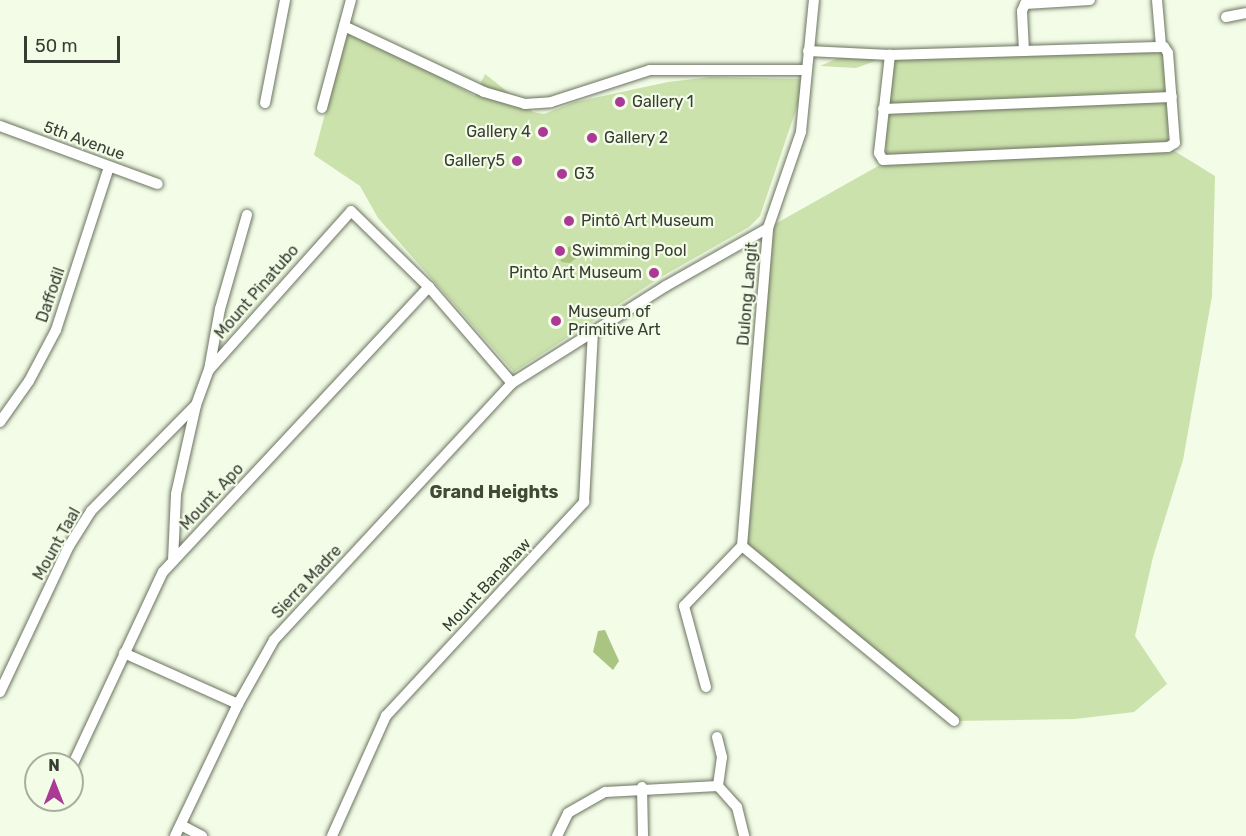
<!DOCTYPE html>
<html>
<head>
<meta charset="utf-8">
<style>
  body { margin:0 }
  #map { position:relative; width:1246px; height:836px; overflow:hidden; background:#f2fce6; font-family:Rubik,sans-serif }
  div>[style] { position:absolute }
  .green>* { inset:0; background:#cce2ad }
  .water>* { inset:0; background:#aac582 }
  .roads { filter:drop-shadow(0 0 2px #6c7461) drop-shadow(0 0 2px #6c7461) }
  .street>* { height:10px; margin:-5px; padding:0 5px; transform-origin:5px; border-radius:5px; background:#fff }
  .dots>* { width:16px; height:16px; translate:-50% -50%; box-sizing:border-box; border:3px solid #f2fce6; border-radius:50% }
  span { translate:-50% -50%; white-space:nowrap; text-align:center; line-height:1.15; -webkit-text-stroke:4.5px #f2fce6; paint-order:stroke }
  .poi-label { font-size:16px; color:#383c33 }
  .left { translate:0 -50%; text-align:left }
  .right { translate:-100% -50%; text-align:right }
  .street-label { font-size:16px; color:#383c33 }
  .neighbourhood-label { font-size:18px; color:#414937; font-weight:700 }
  .north { position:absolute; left:24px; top:752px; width:60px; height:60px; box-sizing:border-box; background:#f2fce6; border:2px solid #a8af9e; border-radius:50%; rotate:0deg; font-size:16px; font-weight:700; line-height:24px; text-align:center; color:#383c33 }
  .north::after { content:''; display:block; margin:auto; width:21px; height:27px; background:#ab3a96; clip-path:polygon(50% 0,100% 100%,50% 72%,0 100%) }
  .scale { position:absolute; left:24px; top:36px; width:96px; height:27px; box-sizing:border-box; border:3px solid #383c33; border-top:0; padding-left:8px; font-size:18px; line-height:21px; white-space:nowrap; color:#383c33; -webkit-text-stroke:4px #f2fce6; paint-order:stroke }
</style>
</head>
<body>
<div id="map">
  <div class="green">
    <i style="clip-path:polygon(348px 27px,475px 96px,485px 74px,533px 112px,544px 114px,575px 102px,668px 82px,711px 77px,801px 79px,799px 101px,760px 216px,749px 227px,661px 277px,514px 372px,378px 218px,360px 186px,314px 155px)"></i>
    <i style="clip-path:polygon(1024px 51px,1168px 53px,1168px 147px,1215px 176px,1212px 296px,1183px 460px,1153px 557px,1135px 636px,1167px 684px,1134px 712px,1075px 719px,954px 721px,742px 546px,768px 228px,887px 161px,883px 109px,889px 56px,856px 68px,820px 66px,850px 53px)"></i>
  </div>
  <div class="water">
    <i style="clip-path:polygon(575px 244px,581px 247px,579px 256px,570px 263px,561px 262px,560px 251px)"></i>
    <i style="clip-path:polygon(605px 630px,619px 661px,613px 670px,593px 652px,598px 631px)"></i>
  </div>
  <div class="roads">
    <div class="street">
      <i style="left:1157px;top:0;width:46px;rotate:85deg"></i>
      <i style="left:1226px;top:17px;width:20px;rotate:-11deg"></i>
      <i style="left:344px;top:26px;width:155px;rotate:25.2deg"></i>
      <i style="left:484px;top:92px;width:43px;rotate:16.3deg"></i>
      <i style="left:525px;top:104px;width:26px;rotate:-4deg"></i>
      <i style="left:551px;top:102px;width:104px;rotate:-17.9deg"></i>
      <i style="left:650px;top:70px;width:157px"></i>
      <i style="left:808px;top:51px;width:82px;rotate:2.8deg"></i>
      <i style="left:890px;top:55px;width:274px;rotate:-1.7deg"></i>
      <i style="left:1164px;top:47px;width:7px;rotate:56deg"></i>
      <i style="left:1168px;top:53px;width:90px;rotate:85.6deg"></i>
      <i style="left:1175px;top:143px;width:8px;rotate:150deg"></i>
      <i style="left:1168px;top:147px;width:285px;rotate:177.4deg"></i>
      <i style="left:883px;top:160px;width:8px;rotate:-120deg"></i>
      <i style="left:879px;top:153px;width:99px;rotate:-83.6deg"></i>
      <i style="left:1024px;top:51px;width:40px;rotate:-92.9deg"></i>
      <i style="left:1022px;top:11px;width:8px;rotate:-67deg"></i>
      <i style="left:1025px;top:4px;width:65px;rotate:-3.5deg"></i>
      <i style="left:265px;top:103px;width:105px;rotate:-79deg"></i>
      <i style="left:322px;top:108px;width:112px;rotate:-75deg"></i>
      <i style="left:883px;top:109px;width:289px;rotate:-2.4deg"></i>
      <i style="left:0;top:126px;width:168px;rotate:20.2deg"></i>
      <i style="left:209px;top:370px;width:62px;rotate:-79.8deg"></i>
      <i style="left:220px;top:309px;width:98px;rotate:-74deg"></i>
      <i style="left:0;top:422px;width:50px;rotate:-54.7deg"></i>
      <i style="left:29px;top:381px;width:58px;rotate:-62.1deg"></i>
      <i style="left:56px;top:330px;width:171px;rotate:-72deg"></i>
      <i style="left:742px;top:546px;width:319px;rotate:-85.3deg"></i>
      <i style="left:768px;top:228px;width:102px;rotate:-71deg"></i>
      <i style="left:801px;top:132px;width:133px;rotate:-84.4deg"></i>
      <i style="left:742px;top:546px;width:275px;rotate:39.5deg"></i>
      <i style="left:173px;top:561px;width:67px;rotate:-87.4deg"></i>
      <i style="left:176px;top:494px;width:91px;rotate:-77.3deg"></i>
      <i style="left:196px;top:405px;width:37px;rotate:-70deg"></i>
      <i style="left:209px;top:370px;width:213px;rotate:-48.2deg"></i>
      <i style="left:351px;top:211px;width:109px;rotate:44.3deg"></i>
      <i style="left:429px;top:287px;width:127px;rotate:49.2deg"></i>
      <i style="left:124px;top:653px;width:125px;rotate:24.1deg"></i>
      <i style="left:706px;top:687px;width:84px;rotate:-105.2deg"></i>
      <i style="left:684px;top:606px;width:83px;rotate:-46deg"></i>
      <i style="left:0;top:692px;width:161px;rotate:-64.7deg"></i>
      <i style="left:69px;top:546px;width:41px;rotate:-57.8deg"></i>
      <i style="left:91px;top:511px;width:149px;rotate:-45.3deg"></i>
      <i style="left:717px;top:737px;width:21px;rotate:76deg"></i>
      <i style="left:722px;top:757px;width:29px;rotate:98deg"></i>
      <i style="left:72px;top:766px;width:214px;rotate:-64.9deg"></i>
      <i style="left:163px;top:572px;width:390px;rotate:-47deg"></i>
      <i style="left:642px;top:787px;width:49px;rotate:88.8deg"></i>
      <i style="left:181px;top:825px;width:24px;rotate:28deg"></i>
      <i style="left:175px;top:836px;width:146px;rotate:-64.5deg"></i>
      <i style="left:238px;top:704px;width:73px;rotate:-60.6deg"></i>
      <i style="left:274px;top:640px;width:350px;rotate:-47.2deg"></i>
      <i style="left:512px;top:383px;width:182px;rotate:-32.2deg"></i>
      <i style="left:666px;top:286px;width:117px;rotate:-29.6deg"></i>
      <i style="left:332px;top:836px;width:132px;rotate:-65.8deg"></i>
      <i style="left:386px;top:716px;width:292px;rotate:-47.2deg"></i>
      <i style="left:584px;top:502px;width:170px;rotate:-87deg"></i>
      <i style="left:557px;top:836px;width:25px;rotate:-64deg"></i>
      <i style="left:568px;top:813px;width:43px;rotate:-29.6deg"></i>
      <i style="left:605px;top:792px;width:113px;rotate:-3deg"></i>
      <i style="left:718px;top:786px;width:28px;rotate:48deg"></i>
      <i style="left:737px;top:807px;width:30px;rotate:76deg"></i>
    </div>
  </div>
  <div class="dots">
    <i style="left:620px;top:102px;background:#ab3a96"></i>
    <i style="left:543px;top:132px;background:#ab3a96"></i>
    <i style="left:592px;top:138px;background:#ab3a96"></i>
    <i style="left:517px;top:161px;background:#ab3a96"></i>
    <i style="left:562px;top:174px;background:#ab3a96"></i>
    <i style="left:569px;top:221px;background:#ab3a96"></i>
    <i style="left:560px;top:251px;background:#ab3a96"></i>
    <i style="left:654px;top:273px;background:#ab3a96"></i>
    <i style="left:556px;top:321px;background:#ab3a96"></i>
  </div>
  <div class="poi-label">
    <span class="left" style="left:632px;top:102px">Gallery 1</span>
    <span class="right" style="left:531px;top:132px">Gallery 4</span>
    <span class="left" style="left:604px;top:138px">Gallery 2</span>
    <span class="right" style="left:505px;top:161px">Gallery5</span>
    <span class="left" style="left:574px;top:174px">G3</span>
    <span class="left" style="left:581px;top:221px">Pintô Art Museum</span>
    <span class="left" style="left:572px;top:251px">Swimming Pool</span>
    <span class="right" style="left:642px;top:273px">Pinto Art Museum</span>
    <span class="left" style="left:568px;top:321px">Museum of<br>Primitive Art</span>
  </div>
  <div class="street-label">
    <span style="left:84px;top:141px;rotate:20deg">5th Avenue</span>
    <span style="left:257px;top:292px;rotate:-49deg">Mount Pinatubo</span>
    <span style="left:748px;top:294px;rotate:-85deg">Dulong Langit</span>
    <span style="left:51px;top:295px;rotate:-71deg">Daffodil</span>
    <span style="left:212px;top:497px;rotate:-47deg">Mount. Apo</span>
    <span style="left:57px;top:544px;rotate:-61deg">Mount Taal</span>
    <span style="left:307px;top:582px;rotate:-47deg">Sierra Madre</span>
    <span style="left:487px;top:585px;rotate:-47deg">Mount Banahaw</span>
  </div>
  <div class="neighbourhood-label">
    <span style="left:494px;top:492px">Grand Heights</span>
  </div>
  <div class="north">N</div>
  <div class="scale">50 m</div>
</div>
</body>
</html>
